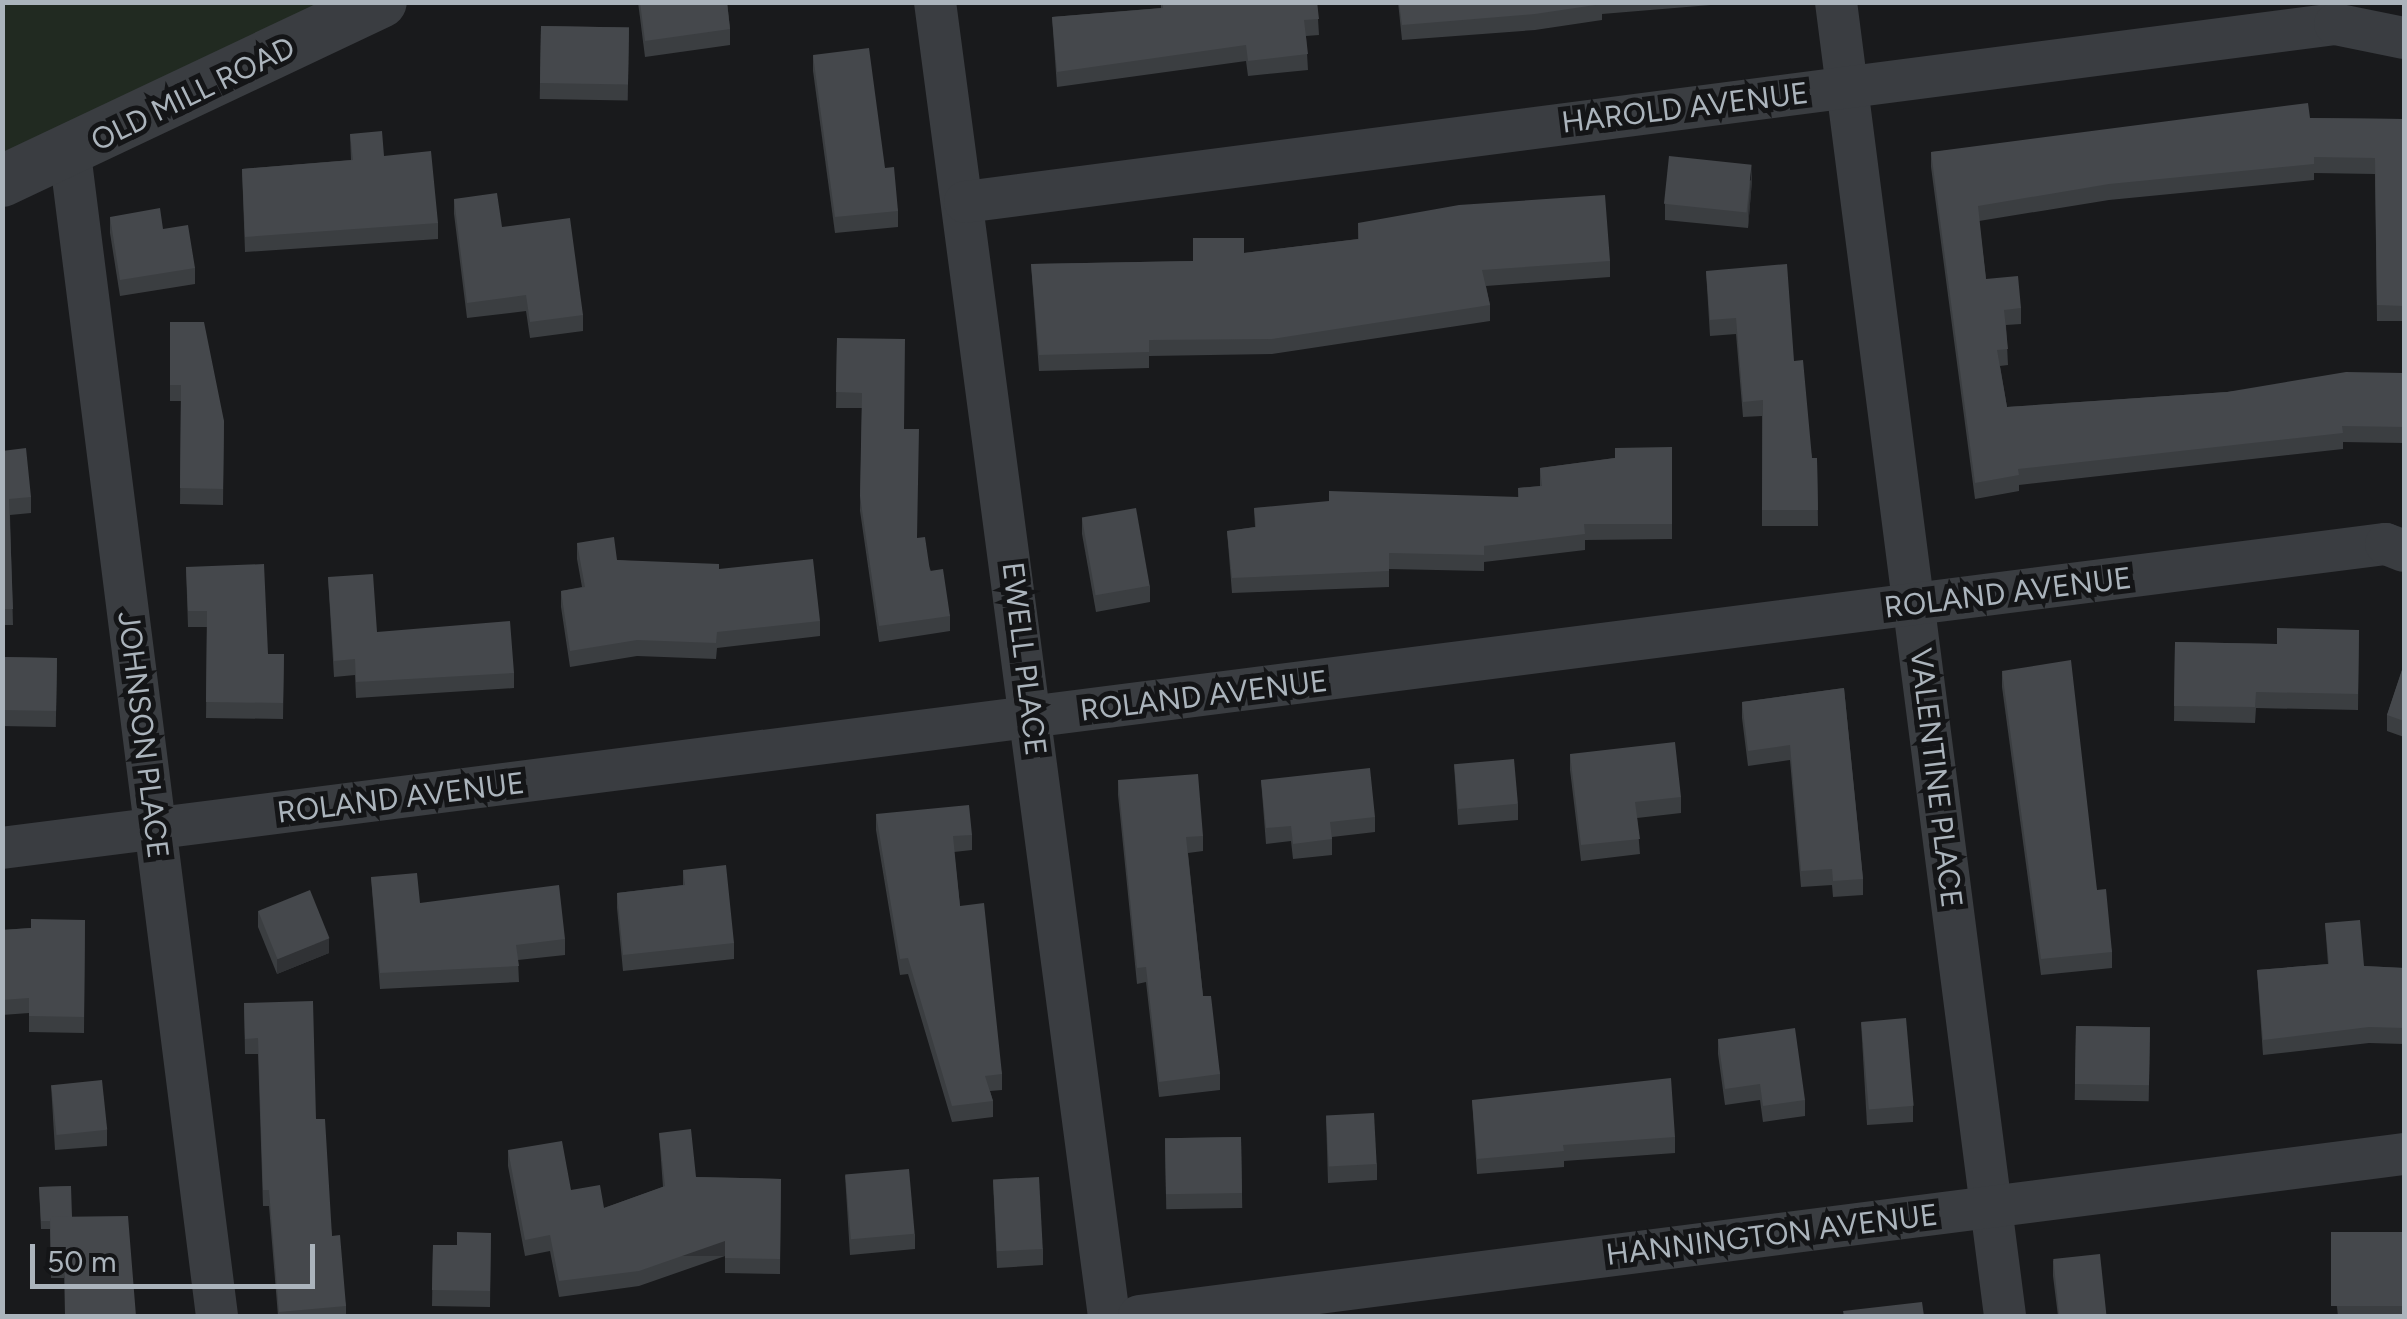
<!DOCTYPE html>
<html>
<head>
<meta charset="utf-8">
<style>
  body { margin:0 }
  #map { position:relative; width:2407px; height:1319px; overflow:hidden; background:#191a1c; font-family:Figtree,sans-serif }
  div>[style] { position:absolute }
  .green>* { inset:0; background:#212a21 }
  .minor>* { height:42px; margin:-21px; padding:0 21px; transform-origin:21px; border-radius:21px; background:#3a3d41 }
  .tertiary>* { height:52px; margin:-26px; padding:0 26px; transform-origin:26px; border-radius:26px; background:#3a3d41 }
  .wall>* { inset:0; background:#3b3e41; transform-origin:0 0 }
  .shaded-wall>* { inset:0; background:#303235; transform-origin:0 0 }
  .building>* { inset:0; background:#45484c; transform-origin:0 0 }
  span { translate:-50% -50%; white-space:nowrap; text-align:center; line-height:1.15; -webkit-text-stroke:10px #141517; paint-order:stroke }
  .street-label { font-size:30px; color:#abb4bc }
  .frame { position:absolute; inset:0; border:5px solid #abb4bc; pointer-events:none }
  .scale { position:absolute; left:30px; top:1244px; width:285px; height:45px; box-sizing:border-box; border:5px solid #abb4bc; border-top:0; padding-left:12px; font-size:30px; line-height:35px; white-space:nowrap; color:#abb4bc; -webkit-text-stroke:8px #141517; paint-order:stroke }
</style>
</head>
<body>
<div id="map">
  <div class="green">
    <i style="clip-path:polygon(3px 2px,336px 3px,3px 163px)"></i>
  </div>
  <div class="minor">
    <i style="left:935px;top:2px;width:1325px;rotate:82.46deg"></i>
    <i style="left:1836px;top:2px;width:1325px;rotate:82.67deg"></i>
    <i style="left:70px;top:154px;width:1171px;rotate:82.79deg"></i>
    <i style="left:965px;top:202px;width:1382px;rotate:-7.4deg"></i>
    <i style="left:2335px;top:24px;width:70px;rotate:11.5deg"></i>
    <i style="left:2px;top:848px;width:2403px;rotate:-7.27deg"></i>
    <i style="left:2386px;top:544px;width:19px;rotate:21deg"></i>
    <i style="left:1139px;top:1316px;width:1275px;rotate:-7.3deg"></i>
  </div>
  <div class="tertiary">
    <i style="left:2px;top:181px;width:419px;rotate:-25.3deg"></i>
  </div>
  <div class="wall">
    <i style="clip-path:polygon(638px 2px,727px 2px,730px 29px,730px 45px,645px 57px)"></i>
    <i style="clip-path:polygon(1161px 2px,1317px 2px,1319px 35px,1306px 36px,1308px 70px,1248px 76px,1246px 61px,1057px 87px,1052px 17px,1161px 8px)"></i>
    <i style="clip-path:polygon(1398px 2px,1747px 2px,1602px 14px,1602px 20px,1535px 30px,1402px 40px)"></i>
    <i style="left:541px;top:26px;width:88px;height:73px;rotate:1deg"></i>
    <i style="clip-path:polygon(813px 55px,885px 168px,898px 211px,898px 227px,835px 233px,813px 71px)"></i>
    <i style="clip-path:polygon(2310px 118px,2404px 119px,2404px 321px,2377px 321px,2375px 174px,2314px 173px,2314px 180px,2109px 200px,1979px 221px,1986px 279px,2021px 308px,2021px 324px,2006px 325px,2008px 365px,2000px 366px,2007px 407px,2227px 392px,2404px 373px,2404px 443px,2343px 442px,2343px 449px,2019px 485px,2019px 491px,1975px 499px,1931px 167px,1931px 152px)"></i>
    <i style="clip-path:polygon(350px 134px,384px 156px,438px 223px,438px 239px,245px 252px,242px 169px,351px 160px)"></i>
    <i style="clip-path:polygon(1752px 180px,1748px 228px,1665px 220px,1665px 204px)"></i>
    <i style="clip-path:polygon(454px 199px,502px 227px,583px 315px,583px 331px,530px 338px,526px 311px,467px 318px,454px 214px)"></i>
    <i style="clip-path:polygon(110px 217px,163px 229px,195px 268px,195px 284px,120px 296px,110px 233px)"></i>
    <i style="clip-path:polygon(1358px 223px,1610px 261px,1610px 277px,1486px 286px,1490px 305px,1490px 321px,1272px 354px,1149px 356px,1149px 368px,1039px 371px,1031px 264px,1193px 261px,1244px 253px,1358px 239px)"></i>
    <i style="clip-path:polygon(1706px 271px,1794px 361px,1812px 458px,1817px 458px,1818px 526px,1762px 526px,1762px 416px,1743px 417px,1736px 334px,1710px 336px)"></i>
    <i style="clip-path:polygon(170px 322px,224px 421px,223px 505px,180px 504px,181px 401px,170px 401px)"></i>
    <i style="clip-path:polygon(837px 338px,904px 429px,917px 538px,950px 616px,950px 631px,879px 642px,860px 511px,862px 408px,836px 408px)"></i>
    <i style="clip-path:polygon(1672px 447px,1672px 539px,1585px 540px,1585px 550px,1484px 562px,1484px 571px,1389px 569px,1389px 587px,1232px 593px,1227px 531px,1255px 527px,1254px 508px,1518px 497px,1518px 488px,1540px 486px,1540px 468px,1615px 458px)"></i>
    <i style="clip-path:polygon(2px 451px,31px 497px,31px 513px,10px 515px,13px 625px,2px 625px)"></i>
    <i style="clip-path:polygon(1082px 518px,1150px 586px,1150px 602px,1096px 612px,1082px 534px)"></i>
    <i style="clip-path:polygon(577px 543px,617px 560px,719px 569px,820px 621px,820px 636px,717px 648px,716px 659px,637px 656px,570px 667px,561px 607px,561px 591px,582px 587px,577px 559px)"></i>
    <i style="clip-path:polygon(186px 567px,268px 654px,284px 654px,283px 719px,206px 718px,207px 627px,188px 627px)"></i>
    <i style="clip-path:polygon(328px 577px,377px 632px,514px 673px,514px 688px,356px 698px,355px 675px,334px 677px)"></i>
    <i style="clip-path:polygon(2359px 630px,2358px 710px,2256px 708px,2255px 723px,2174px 721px,2175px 642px,2277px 644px)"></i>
    <i style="left:2px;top:657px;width:55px;height:69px;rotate:1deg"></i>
    <i style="clip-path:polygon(2404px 664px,2404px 737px,2387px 731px,2387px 715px)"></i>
    <i style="clip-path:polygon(2002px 671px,2097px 890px,2112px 952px,2112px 968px,2041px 975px,2002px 687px)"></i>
    <i style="clip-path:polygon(1844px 688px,1863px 879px,1863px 895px,1833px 897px,1832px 885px,1801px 887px,1790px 760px,1748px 766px,1742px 718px,1742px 702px)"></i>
    <i style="clip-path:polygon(1570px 754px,1681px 797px,1681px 813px,1637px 818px,1640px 854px,1581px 861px,1570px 770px)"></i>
    <i style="clip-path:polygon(1454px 764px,1518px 804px,1518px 820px,1458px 825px)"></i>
    <i style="clip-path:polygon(1118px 780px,1203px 836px,1203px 851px,1188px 853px,1203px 996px,1220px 1074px,1220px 1090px,1159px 1097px,1146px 982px,1137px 984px,1118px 795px)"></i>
    <i style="clip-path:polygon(1261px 780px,1375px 817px,1375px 832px,1332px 837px,1332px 855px,1293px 859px,1291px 841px,1266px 844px)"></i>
    <i style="clip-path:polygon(876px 814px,972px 835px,972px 850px,954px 852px,960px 906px,1002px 1074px,1002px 1090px,990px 1091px,993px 1101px,993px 1117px,952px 1122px,908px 974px,900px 975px,876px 830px)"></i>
    <i style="clip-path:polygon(683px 870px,734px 943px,734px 959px,623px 971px,617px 908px,617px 893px,683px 885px)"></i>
    <i style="clip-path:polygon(371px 877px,420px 903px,565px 939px,565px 955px,518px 960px,519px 982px,380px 989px)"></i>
    <i style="clip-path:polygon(258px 911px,329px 953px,277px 974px,258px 927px)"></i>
    <i style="clip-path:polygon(85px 920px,84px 1033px,29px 1032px,29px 1013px,2px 1015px,2px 930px,31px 928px)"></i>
    <i style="clip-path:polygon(2325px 923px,2364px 966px,2404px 968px,2404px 1044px,2369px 1043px,2263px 1055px,2257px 970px,2328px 964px)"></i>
    <i style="clip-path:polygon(244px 1003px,316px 1119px,332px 1236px,346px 1306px,346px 1316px,278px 1316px,269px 1206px,263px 1206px,258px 1054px,245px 1054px)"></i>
    <i style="clip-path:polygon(1861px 1022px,1913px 1106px,1913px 1122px,1867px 1125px)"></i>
    <i style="left:2076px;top:1026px;width:74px;height:74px;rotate:1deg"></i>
    <i style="clip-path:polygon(1718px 1039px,1805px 1100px,1805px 1116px,1763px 1122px,1760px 1100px,1725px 1105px,1718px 1054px)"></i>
    <i style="clip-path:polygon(51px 1085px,107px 1130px,107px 1146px,55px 1150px)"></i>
    <i style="clip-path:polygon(1472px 1100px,1675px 1137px,1675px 1153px,1564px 1161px,1564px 1167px,1477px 1174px)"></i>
    <i style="clip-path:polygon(1326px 1116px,1377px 1164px,1377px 1180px,1328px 1183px)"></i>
    <i style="clip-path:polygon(659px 1133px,696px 1177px,781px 1179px,780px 1274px,725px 1273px,725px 1256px,639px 1286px,559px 1297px,550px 1251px,525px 1256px,508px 1166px,508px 1150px,571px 1190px,604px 1208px,663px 1187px)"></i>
    <i style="left:1241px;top:1137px;width:71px;height:76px;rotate:89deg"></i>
    <i style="clip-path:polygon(845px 1175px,915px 1234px,915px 1249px,850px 1255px)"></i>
    <i style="clip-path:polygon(993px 1180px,1043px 1249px,1043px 1265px,997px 1268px)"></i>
    <i style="clip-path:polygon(71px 1186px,64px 1278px,51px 1278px,50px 1229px,41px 1229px,39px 1187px)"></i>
    <i style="clip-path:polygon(2404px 1232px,2404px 1316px,2338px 1316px,2331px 1256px,2331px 1240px)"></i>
    <i style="clip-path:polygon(491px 1233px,490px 1307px,432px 1306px,433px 1245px,457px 1245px)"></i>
    <i style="clip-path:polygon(2053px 1260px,2107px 1316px,2058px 1316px,2053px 1276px)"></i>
  </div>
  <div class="shaded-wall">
    <i style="clip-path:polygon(1752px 164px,1752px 180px,1748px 228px,1748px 213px)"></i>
    <i style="clip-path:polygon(329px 938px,329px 953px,277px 974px,277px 959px)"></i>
    <i style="left:725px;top:1241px;width:15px;height:91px;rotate:90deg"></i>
  </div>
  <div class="building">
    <i style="clip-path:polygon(640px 2px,727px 2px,730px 29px,645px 41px)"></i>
    <i style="clip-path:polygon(1163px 2px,1317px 2px,1319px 19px,1304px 20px,1308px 54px,1248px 61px,1246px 45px,1057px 72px,1052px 17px,1163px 8px)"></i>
    <i style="clip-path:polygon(1399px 2px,1602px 2px,1602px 4px,1535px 14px,1402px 25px)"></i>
    <i style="left:541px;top:26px;width:88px;height:57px;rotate:1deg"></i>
    <i style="clip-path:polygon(869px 48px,885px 168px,894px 167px,898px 211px,835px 217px,813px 55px)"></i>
    <i style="clip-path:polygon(2308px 103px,2310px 118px,2404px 119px,2404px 306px,2377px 305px,2375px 158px,2314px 157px,2314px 164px,2109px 184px,1978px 206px,1986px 279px,2018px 276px,2021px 308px,2004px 310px,2008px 349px,1997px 350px,2007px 407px,2227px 392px,2346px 372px,2404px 373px,2404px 427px,2342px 426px,2343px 433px,2018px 469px,2019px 475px,1975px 483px,1931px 152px)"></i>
    <i style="clip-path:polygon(382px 131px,384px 156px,431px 151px,438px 223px,245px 237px,242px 169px,353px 160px,350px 134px)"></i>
    <i style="left:1669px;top:156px;width:83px;height:48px;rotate:6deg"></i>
    <i style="clip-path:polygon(497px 193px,502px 227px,570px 218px,583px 315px,530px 322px,526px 295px,467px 303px,454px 199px)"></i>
    <i style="clip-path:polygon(1605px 195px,1610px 261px,1482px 270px,1490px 305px,1272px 339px,1149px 340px,1149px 352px,1039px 355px,1031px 264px,1193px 261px,1193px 238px,1244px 238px,1244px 253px,1359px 239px,1358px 223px,1459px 205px)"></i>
    <i style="clip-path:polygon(160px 208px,163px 229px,188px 225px,195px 268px,120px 280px,110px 217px)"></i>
    <i style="clip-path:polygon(1787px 264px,1794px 361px,1803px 360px,1812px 458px,1817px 458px,1818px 510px,1762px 510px,1763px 400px,1743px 402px,1736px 318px,1710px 320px,1706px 271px)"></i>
    <i style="clip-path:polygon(170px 322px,204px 322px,224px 421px,223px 489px,180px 488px,181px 385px,170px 385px)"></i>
    <i style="clip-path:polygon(837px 338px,905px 339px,904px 429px,919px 429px,917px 538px,925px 537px,930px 571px,943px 569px,950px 616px,879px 626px,860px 496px,862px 393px,836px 392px)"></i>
    <i style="clip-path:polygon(1672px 447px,1672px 524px,1584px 524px,1585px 534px,1484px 546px,1484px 555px,1389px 553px,1389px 571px,1232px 578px,1227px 531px,1256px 527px,1254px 508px,1329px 501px,1329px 491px,1519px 497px,1518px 488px,1542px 486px,1540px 468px,1615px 458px,1615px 448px)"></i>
    <i style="clip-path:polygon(26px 448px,31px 497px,9px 499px,13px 609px,2px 609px,2px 451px)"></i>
    <i style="left:1136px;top:508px;width:79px;height:55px;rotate:80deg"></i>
    <i style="clip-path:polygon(614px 537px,617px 560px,719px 564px,719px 569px,813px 559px,820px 621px,717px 632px,716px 643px,637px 640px,570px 651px,561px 591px,585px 587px,577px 543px)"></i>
    <i style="clip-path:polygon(264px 564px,268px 654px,284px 654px,283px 703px,206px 702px,207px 611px,188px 611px,186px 567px)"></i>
    <i style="clip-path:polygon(373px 574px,377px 632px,510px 621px,514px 673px,356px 682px,355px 659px,334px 661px,328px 577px)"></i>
    <i style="clip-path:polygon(2277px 628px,2359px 630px,2358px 694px,2256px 692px,2255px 707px,2174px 706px,2175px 642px,2277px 644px)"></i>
    <i style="left:2px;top:657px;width:55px;height:53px;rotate:1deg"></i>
    <i style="clip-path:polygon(2071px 660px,2097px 890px,2106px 889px,2112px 952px,2041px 959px,2002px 671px)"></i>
    <i style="clip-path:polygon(2404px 664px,2404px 721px,2387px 715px)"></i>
    <i style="clip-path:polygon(1844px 688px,1863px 879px,1833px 881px,1832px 869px,1801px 871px,1790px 745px,1748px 751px,1742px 702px)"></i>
    <i style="clip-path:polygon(1675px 742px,1681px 797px,1635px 802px,1640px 839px,1581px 845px,1570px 754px)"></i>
    <i style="left:1514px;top:759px;width:45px;height:60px;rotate:85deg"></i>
    <i style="clip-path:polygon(1370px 768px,1375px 817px,1330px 822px,1332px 839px,1293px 844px,1291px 826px,1266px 828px,1261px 780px)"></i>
    <i style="clip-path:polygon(1198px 774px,1203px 836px,1186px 837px,1203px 996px,1211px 996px,1220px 1074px,1159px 1082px,1146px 967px,1137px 968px,1118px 780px)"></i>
    <i style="clip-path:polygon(969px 805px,972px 835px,953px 836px,960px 906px,984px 903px,1002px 1074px,985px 1076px,993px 1101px,952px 1106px,908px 958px,900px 959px,876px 814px)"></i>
    <i style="clip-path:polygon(726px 865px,734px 943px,623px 955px,617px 893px,685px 885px,683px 870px)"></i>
    <i style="clip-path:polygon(417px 873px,420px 903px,559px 885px,565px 939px,516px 945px,519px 966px,380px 973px,371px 877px)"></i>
    <i style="left:310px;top:890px;width:52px;height:56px;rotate:68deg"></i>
    <i style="clip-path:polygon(31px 919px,85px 920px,84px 1017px,29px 1016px,29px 998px,2px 1000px,2px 930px,31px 928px)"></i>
    <i style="clip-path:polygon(2360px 920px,2364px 966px,2404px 968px,2404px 1028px,2369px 1027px,2263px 1040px,2257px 970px,2329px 964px,2325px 923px)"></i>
    <i style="clip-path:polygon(313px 1001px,316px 1119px,325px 1119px,332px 1236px,340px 1235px,346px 1306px,279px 1312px,269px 1190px,263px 1190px,258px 1038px,245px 1039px,244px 1003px)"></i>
    <i style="left:1906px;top:1018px;width:88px;height:45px;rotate:85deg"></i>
    <i style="left:2076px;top:1026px;width:74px;height:58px;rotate:1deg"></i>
    <i style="clip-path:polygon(1795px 1028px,1805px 1100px,1763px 1106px,1760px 1084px,1725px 1089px,1718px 1039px)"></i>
    <i style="clip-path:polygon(1671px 1078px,1675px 1137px,1563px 1145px,1564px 1151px,1477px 1159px,1472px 1100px)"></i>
    <i style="left:102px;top:1080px;width:50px;height:51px;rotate:84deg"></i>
    <i style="left:1374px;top:1113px;width:51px;height:48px;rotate:87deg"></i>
    <i style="clip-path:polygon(691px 1129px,696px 1177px,781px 1179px,780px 1259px,725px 1258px,725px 1241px,639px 1271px,559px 1281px,550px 1235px,525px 1240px,508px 1150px,562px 1141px,571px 1190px,600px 1185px,604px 1208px,665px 1186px,659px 1133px)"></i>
    <i style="left:1241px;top:1137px;width:56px;height:76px;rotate:89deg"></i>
    <i style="left:909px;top:1169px;width:65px;height:64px;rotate:85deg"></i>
    <i style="left:1039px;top:1177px;width:72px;height:46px;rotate:87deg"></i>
    <i style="clip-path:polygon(71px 1186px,72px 1217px,50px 1217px,50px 1221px,41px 1221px,39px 1187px)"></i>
    <i style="clip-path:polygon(128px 1216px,136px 1316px,65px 1316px,64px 1262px,51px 1262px,50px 1217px)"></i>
    <i style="clip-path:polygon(457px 1232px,491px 1233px,490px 1291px,432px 1290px,433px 1245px,457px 1245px)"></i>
    <i style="left:2404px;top:1232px;width:74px;height:73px;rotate:90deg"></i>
    <i style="left:2100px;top:1254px;width:62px;height:47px;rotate:84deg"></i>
    <i style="clip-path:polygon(1922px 1302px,1924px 1316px,1838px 1316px,1844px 1316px,1843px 1311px)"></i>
  </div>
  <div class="street-label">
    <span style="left:193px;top:94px;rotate:-26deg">OLD MILL ROAD</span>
    <span style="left:1685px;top:108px;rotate:-7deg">HAROLD AVENUE</span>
    <span style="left:2008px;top:593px;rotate:-7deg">ROLAND AVENUE</span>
    <span style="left:1024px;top:659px;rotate:83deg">EWELL PLACE</span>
    <span style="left:1204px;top:696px;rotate:-7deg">ROLAND AVENUE</span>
    <span style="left:143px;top:735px;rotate:83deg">JOHNSON PLACE</span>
    <span style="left:1936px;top:778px;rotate:83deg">VALENTINE PLACE</span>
    <span style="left:401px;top:798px;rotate:-7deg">ROLAND AVENUE</span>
    <span style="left:1772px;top:1235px;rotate:-7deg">HANNINGTON AVENUE</span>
  </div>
  <div class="frame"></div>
  <div class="scale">50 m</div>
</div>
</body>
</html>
